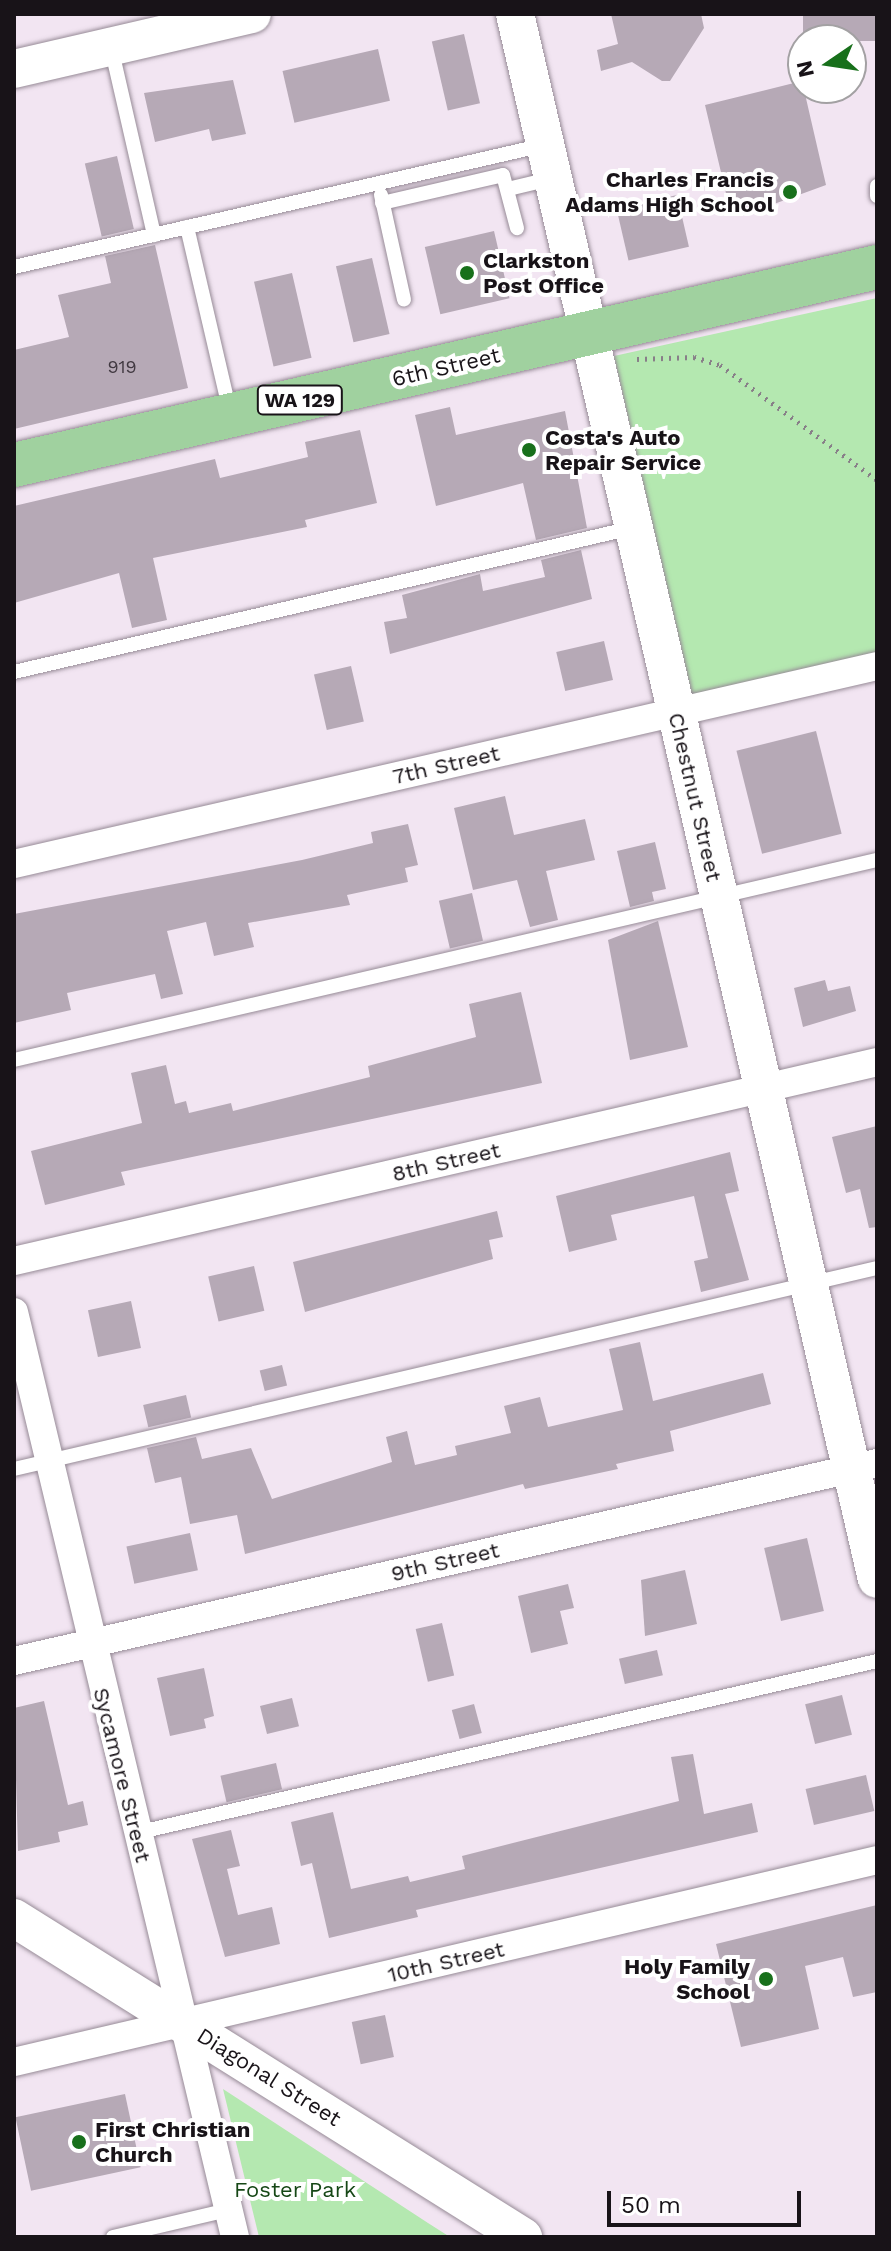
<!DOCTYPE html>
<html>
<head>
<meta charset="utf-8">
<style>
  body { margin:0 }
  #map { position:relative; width:891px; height:2251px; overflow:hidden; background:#f2e5f2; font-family:"Work Sans",sans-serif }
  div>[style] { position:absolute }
  .green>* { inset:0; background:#b4e8b0 }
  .building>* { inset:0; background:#b6a9b6; transform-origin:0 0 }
  .path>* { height:5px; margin-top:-2.5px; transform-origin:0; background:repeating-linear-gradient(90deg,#887f88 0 2px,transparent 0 8px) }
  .roads { filter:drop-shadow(0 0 2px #978b97) drop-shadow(0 0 2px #978b97) }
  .lane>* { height:14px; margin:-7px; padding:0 7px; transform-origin:7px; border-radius:7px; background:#fff }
  .street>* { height:28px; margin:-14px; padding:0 14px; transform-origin:14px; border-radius:14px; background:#fff }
  .secondary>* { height:38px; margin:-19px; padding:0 19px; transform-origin:19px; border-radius:19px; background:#fff }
  .primary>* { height:44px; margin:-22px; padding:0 22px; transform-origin:22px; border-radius:22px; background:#a0d19f }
  .dots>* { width:22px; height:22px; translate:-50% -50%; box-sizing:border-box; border:4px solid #fff; border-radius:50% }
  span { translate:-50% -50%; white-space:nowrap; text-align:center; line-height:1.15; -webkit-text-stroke:8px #fff; paint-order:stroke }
  .number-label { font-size:18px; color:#403840 }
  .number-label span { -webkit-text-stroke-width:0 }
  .shield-label span { padding:2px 6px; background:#fff; border:2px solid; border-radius:6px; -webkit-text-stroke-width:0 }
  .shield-label { font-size:20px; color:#181318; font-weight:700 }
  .poi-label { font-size:22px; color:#181318; font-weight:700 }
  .right { translate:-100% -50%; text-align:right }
  .left { translate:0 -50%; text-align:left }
  .street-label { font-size:22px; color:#181318 }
  .park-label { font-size:22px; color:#164716 }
  .frame { position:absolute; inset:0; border:16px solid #181318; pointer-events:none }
  .north { position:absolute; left:787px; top:24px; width:80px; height:80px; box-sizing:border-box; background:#fff; border:2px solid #a3a1a3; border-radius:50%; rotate:257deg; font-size:22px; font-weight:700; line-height:32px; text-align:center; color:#181318 }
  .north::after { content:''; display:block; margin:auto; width:28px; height:36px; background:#18701b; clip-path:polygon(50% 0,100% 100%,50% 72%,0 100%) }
  .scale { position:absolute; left:607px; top:2191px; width:194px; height:36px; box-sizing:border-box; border:4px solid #181318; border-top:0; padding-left:10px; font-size:24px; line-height:28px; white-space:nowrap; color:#181318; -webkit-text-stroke:6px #fff; paint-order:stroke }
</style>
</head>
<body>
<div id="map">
  <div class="green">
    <i style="clip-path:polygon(877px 298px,877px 666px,695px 708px,614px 356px)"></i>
    <i style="clip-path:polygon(223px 2089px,428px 2223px,450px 2237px,259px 2237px)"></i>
  </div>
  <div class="building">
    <i style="clip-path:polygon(611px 14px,701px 14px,704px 28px,670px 81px,662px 81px,632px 62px,601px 71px,597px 50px,618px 44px)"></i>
    <i style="left:803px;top:14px;width:74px;height:27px"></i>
    <i style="left:464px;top:34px;width:71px;height:33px;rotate:77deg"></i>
    <i style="left:378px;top:49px;width:53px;height:98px;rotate:77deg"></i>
    <i style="clip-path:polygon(233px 80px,246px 134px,212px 141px,209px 129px,155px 142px,144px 93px)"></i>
    <i style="clip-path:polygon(802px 81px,826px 185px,763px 208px,761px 199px,729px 206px,705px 105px)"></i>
    <i style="left:117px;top:156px;width:75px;height:33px;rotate:77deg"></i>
    <i style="left:677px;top:195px;width:53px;height:62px;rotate:77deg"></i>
    <i style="left:494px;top:231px;width:69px;height:71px;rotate:77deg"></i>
    <i style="clip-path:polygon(155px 245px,188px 388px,14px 429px,14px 350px,69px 337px,58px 295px,111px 283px,105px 256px)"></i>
    <i style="left:372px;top:258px;width:78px;height:37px;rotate:77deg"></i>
    <i style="left:292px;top:273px;width:87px;height:39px;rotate:77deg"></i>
    <i style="clip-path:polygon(450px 407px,456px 435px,565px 411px,587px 528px,536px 540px,523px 483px,436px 506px,415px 415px)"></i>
    <i style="clip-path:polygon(360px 430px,377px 503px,305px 520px,307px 527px,153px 558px,167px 620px,132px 628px,119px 573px,14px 603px,14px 506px,215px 459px,220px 478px,308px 457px,305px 442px)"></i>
    <i style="clip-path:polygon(581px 550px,592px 599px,390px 654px,384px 622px,407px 618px,402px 595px,480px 574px,483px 591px,545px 577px,541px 560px)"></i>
    <i style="left:604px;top:641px;width:40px;height:49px;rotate:77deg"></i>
    <i style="left:351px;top:666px;width:57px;height:38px;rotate:77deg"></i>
    <i style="left:816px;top:731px;width:106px;height:82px;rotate:76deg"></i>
    <i style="clip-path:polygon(505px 796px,514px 835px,585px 819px,595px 860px,546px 871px,558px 920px,530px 927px,517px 880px,473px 890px,454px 808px)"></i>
    <i style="clip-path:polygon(408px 824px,418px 865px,405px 868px,408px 882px,347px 895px,350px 905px,248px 923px,254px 947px,214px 956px,206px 922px,167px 931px,183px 994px,161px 999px,155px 974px,67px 993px,71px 1010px,14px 1023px,14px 914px,302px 860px,373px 843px,371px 832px)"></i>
    <i style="clip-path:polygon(655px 842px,666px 889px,652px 892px,654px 901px,630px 907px,617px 851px)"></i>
    <i style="left:472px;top:893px;width:49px;height:34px;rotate:77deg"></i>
    <i style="clip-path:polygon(658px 921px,688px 1047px,630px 1060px,608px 940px)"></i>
    <i style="clip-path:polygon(825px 980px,828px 991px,850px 986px,856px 1011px,803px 1027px,794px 988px)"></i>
    <i style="clip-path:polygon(521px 992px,542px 1083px,121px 1172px,125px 1185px,45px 1205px,31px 1151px,142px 1123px,131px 1073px,166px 1065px,175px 1104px,186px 1101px,189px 1113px,231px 1103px,233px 1111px,370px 1077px,368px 1066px,476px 1037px,469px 1004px)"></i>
    <i style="clip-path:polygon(877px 1126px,877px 1227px,869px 1228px,860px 1189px,846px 1193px,832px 1137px)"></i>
    <i style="clip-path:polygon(730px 1152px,739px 1191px,725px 1194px,749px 1280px,701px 1292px,694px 1261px,708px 1258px,694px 1196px,611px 1215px,617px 1240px,569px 1252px,556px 1196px)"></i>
    <i style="clip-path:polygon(497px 1211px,503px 1237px,489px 1240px,493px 1259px,305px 1312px,293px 1262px)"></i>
    <i style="left:254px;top:1266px;width:46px;height:47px;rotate:77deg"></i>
    <i style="left:131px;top:1301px;width:48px;height:44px;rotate:78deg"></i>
    <i style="clip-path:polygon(640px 1342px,653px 1401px,763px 1373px,771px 1404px,670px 1431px,674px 1451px,616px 1464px,618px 1469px,525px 1489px,523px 1484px,245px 1554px,237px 1515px,190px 1524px,181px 1477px,155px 1483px,147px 1448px,196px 1437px,202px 1459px,251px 1448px,272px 1499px,392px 1462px,386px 1437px,407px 1431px,415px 1465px,457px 1455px,455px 1446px,511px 1433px,504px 1406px,540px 1397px,548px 1427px,623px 1410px,609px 1349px)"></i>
    <i style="left:282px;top:1365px;width:21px;height:23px;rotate:76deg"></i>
    <i style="left:186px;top:1395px;width:23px;height:44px;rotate:77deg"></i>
    <i style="left:190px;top:1533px;width:38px;height:65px;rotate:78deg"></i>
    <i style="left:807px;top:1538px;width:75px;height:44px;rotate:77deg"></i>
    <i style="clip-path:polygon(685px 1570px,697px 1624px,645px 1636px,641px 1580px)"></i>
    <i style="clip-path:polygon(568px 1584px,574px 1608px,560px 1611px,568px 1644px,531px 1653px,518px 1596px)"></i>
    <i style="left:442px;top:1623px;width:54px;height:27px;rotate:77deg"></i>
    <i style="left:657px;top:1650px;width:26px;height:39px;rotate:77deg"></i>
    <i style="clip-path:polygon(204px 1668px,214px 1716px,204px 1719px,206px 1728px,170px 1736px,157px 1678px)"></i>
    <i style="left:842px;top:1695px;width:41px;height:38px;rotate:76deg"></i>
    <i style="left:292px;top:1698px;width:29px;height:33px;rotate:76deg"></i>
    <i style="clip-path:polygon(44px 1701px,68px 1805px,83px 1801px,88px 1825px,58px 1832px,60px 1842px,18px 1851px,14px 1708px)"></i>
    <i style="left:474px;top:1704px;width:30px;height:23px;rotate:75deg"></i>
    <i style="clip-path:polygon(693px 1754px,704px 1814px,752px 1803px,758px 1832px,416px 1910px,418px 1917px,329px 1938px,312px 1863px,301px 1866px,291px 1822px,333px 1812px,351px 1889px,408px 1876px,410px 1882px,465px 1869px,462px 1856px,679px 1801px,671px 1757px)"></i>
    <i style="left:276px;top:1763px;width:27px;height:57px;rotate:77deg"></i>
    <i style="left:866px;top:1775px;width:37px;height:62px;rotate:77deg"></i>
    <i style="clip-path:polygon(231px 1830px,240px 1866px,227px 1869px,238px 1915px,272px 1907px,280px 1944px,225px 1957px,192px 1839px)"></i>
    <i style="clip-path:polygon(877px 1905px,877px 1992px,853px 1997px,843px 1957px,805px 1966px,819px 2029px,741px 2047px,716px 1944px)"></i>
    <i style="left:385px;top:2015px;width:43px;height:34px;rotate:78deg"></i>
    <i style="left:125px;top:2094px;width:75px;height:112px;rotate:78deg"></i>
  </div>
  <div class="path">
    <i style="left:637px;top:359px;width:57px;rotate:-2deg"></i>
    <i style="left:694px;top:357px;width:27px;rotate:17deg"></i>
    <i style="left:720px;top:365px;width:195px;rotate:36.2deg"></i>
  </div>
  <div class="roads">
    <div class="lane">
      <i style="left:111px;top:47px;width:193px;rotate:77.1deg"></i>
      <i style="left:877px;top:186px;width:10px;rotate:90deg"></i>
      <i style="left:508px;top:189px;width:43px;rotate:-13.4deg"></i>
      <i style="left:381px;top:195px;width:107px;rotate:77.6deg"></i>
      <i style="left:382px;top:203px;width:124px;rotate:-13deg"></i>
      <i style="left:503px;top:175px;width:55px;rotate:75.2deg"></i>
      <i style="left:187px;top:227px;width:190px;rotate:76.9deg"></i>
      <i style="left:14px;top:267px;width:544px;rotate:-12.96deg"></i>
      <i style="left:14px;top:672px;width:635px;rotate:-13.12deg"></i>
      <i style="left:14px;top:1060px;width:886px;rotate:-13.05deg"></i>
      <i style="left:14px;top:1469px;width:886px;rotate:-13.11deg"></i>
      <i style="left:136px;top:1833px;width:761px;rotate:-13.07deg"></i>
      <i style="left:113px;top:2237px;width:118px;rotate:-13.2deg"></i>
    </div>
    <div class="street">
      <i style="left:14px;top:864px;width:885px;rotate:-12.92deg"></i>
      <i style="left:14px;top:1261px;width:886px;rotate:-12.98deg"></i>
      <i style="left:14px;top:1312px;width:951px;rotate:76.56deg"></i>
      <i style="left:14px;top:1661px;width:885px;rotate:-12.92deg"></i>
      <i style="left:14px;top:2062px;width:886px;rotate:-13.17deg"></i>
    </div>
    <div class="secondary">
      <i style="left:515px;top:14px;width:1606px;rotate:76.98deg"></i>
      <i style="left:14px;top:69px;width:244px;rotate:-13deg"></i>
      <i style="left:14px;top:1918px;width:601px;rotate:32.08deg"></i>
    </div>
    <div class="primary">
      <i style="left:14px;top:465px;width:885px;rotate:-12.92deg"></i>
    </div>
  </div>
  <div class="dots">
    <i style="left:790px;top:192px;background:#18701b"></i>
    <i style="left:467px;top:273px;background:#18701b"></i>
    <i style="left:529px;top:450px;background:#18701b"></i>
    <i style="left:766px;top:1979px;background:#18701b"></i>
    <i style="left:79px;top:2142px;background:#18701b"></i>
  </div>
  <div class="number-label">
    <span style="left:122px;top:367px">919</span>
  </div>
  <div class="shield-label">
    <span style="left:300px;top:400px">WA 129</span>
  </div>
  <div class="poi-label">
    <span class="right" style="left:774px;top:192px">Charles Francis<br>Adams High School</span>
    <span class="left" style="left:483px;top:273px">Clarkston<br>Post Office</span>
    <span class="left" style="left:545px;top:450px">Costa's Auto<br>Repair Service</span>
    <span class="right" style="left:750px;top:1979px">Holy Family<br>School</span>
    <span class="left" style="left:95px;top:2142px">First Christian<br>Church</span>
  </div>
  <div class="street-label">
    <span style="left:446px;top:367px;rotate:-13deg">6th Street</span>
    <span style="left:446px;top:765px;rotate:-13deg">7th Street</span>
    <span style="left:695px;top:797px;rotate:77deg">Chestnut Street</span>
    <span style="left:446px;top:1162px;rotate:-13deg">8th Street</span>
    <span style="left:445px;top:1562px;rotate:-13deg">9th Street</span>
    <span style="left:122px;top:1775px;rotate:76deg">Sycamore Street</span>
    <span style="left:446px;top:1962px;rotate:-13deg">10th Street</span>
    <span style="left:269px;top:2077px;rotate:32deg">Diagonal Street</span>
  </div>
  <div class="park-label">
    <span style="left:295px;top:2190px">Foster Park</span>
  </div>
  <div class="frame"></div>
  <div class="north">N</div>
  <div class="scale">50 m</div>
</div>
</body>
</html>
